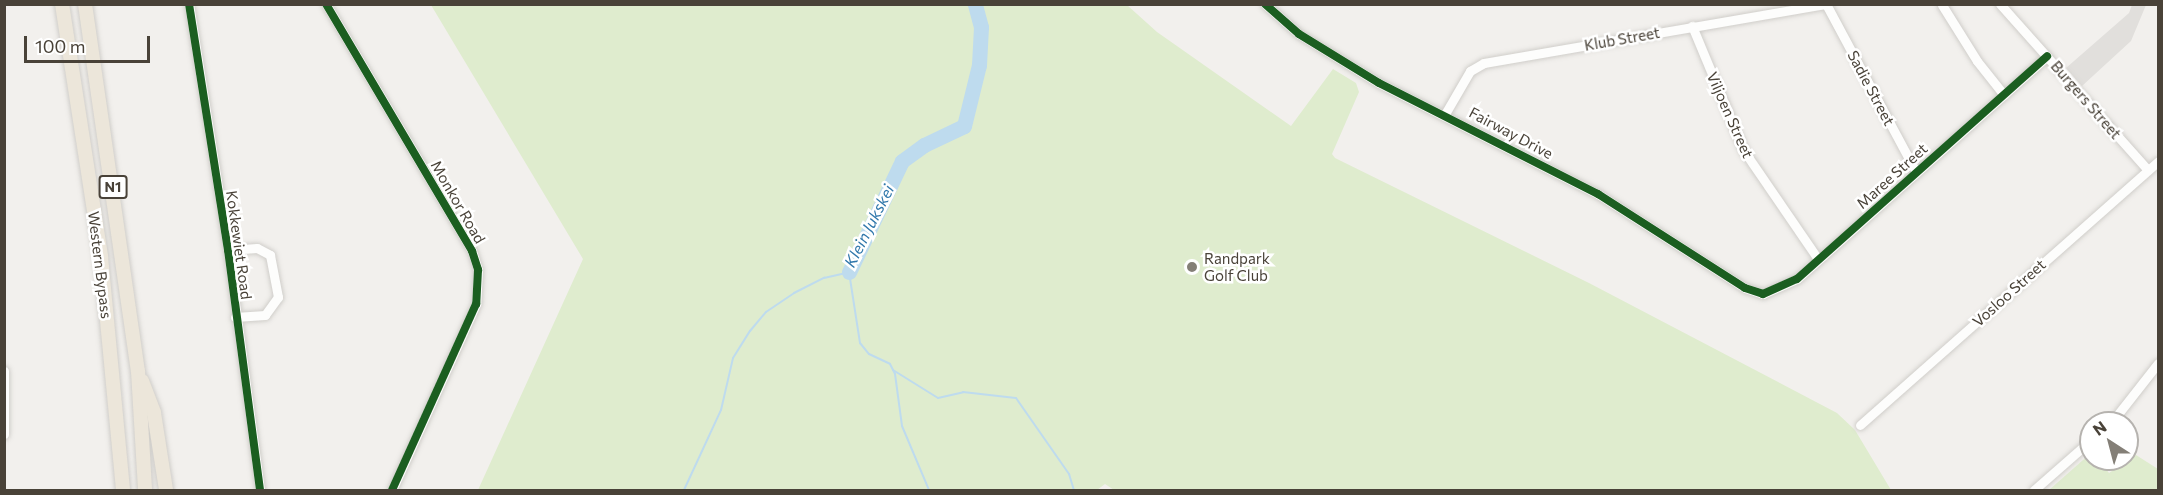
<!DOCTYPE html>
<html>
<head>
<meta charset="utf-8">
<style>
  body { margin:0 }
  #map { position:relative; width:2163px; height:495px; overflow:hidden; background:#f2f0ed; font-family:Commissioner,sans-serif }
  div>[style] { position:absolute }
  .green>* { inset:0; background:#dfecce }
  .parking>* { inset:0; background:#e1dfdc }
  .stream>* { height:2px; margin:-1px; padding:0 1px; transform-origin:1px; border-radius:1px; background:#bedbee }
  .river>* { height:15px; margin:-7.5px; padding:0 7.5px; transform-origin:7.5px; border-radius:7.5px; background:#bedbee }
  .roads { filter:drop-shadow(0 0 2px #d0ceca) drop-shadow(0 0 2px #d0ceca) }
  .minor>* { height:9px; margin:-4.5px; padding:0 4.5px; transform-origin:4.5px; border-radius:4.5px; background:#fdfdfc }
  .highway>* { height:14px; margin:-7px; padding:0 7px; transform-origin:7px; border-radius:7px; background:#ece6da }
  .cycleway>* { height:8px; margin:-4px; padding:0 4px; transform-origin:4px; border-radius:4px; background:#1b5e20 }
  .dots>* { width:16px; height:16px; translate:-50% -50%; box-sizing:border-box; border:3px solid #fff; border-radius:50% }
  span { translate:-50% -50%; white-space:nowrap; text-align:center; line-height:1.15; -webkit-text-stroke:5px #fff; paint-order:stroke }
  .shield-label span { padding:2px 4px; background:#fff; border:2px solid; border-radius:4px; -webkit-text-stroke-width:0 }
  .shield-label { font-size:14px; color:#494238; font-weight:700 }
  .street-label { font-size:15px; color:#494238 }
  .poi-label { font-size:15px; color:#494238 }
  .left { translate:0 -50%; text-align:left }
  .water-label { font-size:16px; color:#3077ab; font-style:italic }
  .frame { position:absolute; inset:0; border:6px solid #494238; pointer-events:none }
  .north { position:absolute; left:2079px; top:411px; width:60px; height:60px; box-sizing:border-box; background:#fff; border:2px solid #b6b3af; border-radius:50%; rotate:324deg; font-size:16px; font-weight:700; line-height:24px; text-align:center; color:#494238 }
  .north::after { content:''; display:block; margin:auto; width:21px; height:27px; background:#847f77; clip-path:polygon(50% 0,100% 100%,50% 72%,0 100%) }
  .scale { position:absolute; left:24px; top:36px; width:126px; height:27px; box-sizing:border-box; border:3px solid #494238; border-top:0; padding-left:8px; font-size:18px; line-height:21px; white-space:nowrap; color:#494238; -webkit-text-stroke:4px #fff; paint-order:stroke }
</style>
</head>
<body>
<div id="map">
  <div class="green">
    <i style="clip-path:polygon(431px 5px,1127px 5px,1157px 32px,1291px 126px,1333px 69px,1356px 83px,1359px 92px,1332px 154px,1335px 158px,1589px 283px,1837px 413px,1855px 430px,1891px 490px,1114px 490px,1105px 484px,1097px 490px,478px 490px,583px 259px)"></i>
    <i style="clip-path:polygon(2091px 453px,2091px 459px,2098px 459px,2109px 473px,2136px 455px,2158px 469px,2158px 490px,2049px 490px)"></i>
  </div>
  <div class="parking">
    <i style="clip-path:polygon(2132px 5px,2146px 5px,2131px 41px,2082px 86px,2066px 68px,2129px 13px)"></i>
  </div>
  <div class="stream">
    <i style="left:893px;top:370px;width:53px;rotate:31.9deg"></i>
    <i style="left:938px;top:398px;width:26px;rotate:-13deg"></i>
    <i style="left:963px;top:392px;width:53px;rotate:6.5deg"></i>
    <i style="left:1016px;top:398px;width:93px;rotate:55.1deg"></i>
    <i style="left:1069px;top:474px;width:17px;rotate:73deg"></i>
    <i style="left:684px;top:490px;width:88px;rotate:-65.2deg"></i>
    <i style="left:721px;top:410px;width:53px;rotate:-77deg"></i>
    <i style="left:733px;top:358px;width:32px;rotate:-58deg"></i>
    <i style="left:750px;top:331px;width:25px;rotate:-50deg"></i>
    <i style="left:766px;top:312px;width:34px;rotate:-34deg"></i>
    <i style="left:794px;top:293px;width:34px;rotate:-27deg"></i>
    <i style="left:824px;top:278px;width:26px;rotate:-13deg"></i>
    <i style="left:849px;top:272px;width:72px;rotate:81.2deg"></i>
    <i style="left:860px;top:343px;width:14px;rotate:51deg"></i>
    <i style="left:869px;top:354px;width:23px;rotate:25deg"></i>
    <i style="left:890px;top:364px;width:11px;rotate:63deg"></i>
    <i style="left:895px;top:374px;width:52px;rotate:82.3deg"></i>
    <i style="left:902px;top:426px;width:69px;rotate:67.1deg"></i>
  </div>
  <div class="river">
    <i style="left:849px;top:272px;width:123px;rotate:-64.5deg"></i>
    <i style="left:902px;top:161px;width:27px;rotate:-36deg"></i>
    <i style="left:924px;top:145px;width:44px;rotate:-25.4deg"></i>
    <i style="left:964px;top:126px;width:63px;rotate:-76.2deg"></i>
    <i style="left:979px;top:65px;width:38px;rotate:-87deg"></i>
    <i style="left:981px;top:27px;width:24px;rotate:-105deg"></i>
  </div>
  <div class="roads">
    <div class="minor">
      <i style="left:189px;top:4px;width:249px;rotate:81deg"></i>
      <i style="left:228px;top:250px;width:242px;rotate:82.4deg"></i>
      <i style="left:326px;top:4px;width:287px;rotate:59.4deg"></i>
      <i style="left:472px;top:251px;width:20px;rotate:72deg"></i>
      <i style="left:478px;top:270px;width:34px;rotate:93deg"></i>
      <i style="left:476px;top:304px;width:204px;rotate:114.3deg"></i>
      <i style="left:1265px;top:4px;width:45px;rotate:41.4deg"></i>
      <i style="left:1299px;top:34px;width:94px;rotate:31.5deg"></i>
      <i style="left:1379px;top:83px;width:246px;rotate:26.9deg"></i>
      <i style="left:1598px;top:194px;width:174px;rotate:32.6deg"></i>
      <i style="left:1745px;top:288px;width:19px;rotate:18deg"></i>
      <i style="left:1763px;top:294px;width:37px;rotate:-24deg"></i>
      <i style="left:1797px;top:279px;width:335px;rotate:-41.7deg"></i>
      <i style="left:1826px;top:4px;width:191px;rotate:61.8deg"></i>
      <i style="left:2000px;top:4px;width:222px;rotate:48.3deg"></i>
      <i style="left:1942px;top:5px;width:66px;rotate:58deg"></i>
      <i style="left:1977px;top:61px;width:43px;rotate:51.5deg"></i>
      <i style="left:1692px;top:26px;width:135px;rotate:67.4deg"></i>
      <i style="left:1744px;top:151px;width:131px;rotate:55.6deg"></i>
      <i style="left:1445px;top:114px;width:50px;rotate:-59.8deg"></i>
      <i style="left:1470px;top:71px;width:16px;rotate:-30deg"></i>
      <i style="left:1484px;top:63px;width:346px;rotate:-9.8deg"></i>
      <i style="left:228px;top:250px;width:29px;rotate:-4deg"></i>
      <i style="left:257px;top:248px;width:15px;rotate:28deg"></i>
      <i style="left:270px;top:255px;width:43px;rotate:79.2deg"></i>
      <i style="left:278px;top:297px;width:22px;rotate:126deg"></i>
      <i style="left:265px;top:315px;width:30px;rotate:176deg"></i>
      <i style="left:4px;top:371px;width:63px;rotate:90deg"></i>
      <i style="left:2111px;top:423px;width:76px;rotate:-51.9deg"></i>
      <i style="left:1860px;top:425px;width:398px;rotate:-41.5deg"></i>
      <i style="left:2034px;top:490px;width:76px;rotate:-41.3deg"></i>
    </div>
    <div class="highway">
      <i style="left:62px;top:4px;width:256px;rotate:81.2deg"></i>
      <i style="left:101px;top:257px;width:234px;rotate:84.6deg"></i>
      <i style="left:85px;top:4px;width:371px;rotate:81.8deg"></i>
      <i style="left:138px;top:371px;width:119px;rotate:86.6deg"></i>
      <i style="left:142px;top:381px;width:34px;rotate:69deg"></i>
      <i style="left:154px;top:413px;width:78px;rotate:81.1deg"></i>
    </div>
  </div>
  <div class="cycleway">
    <i style="left:189px;top:4px;width:249px;rotate:81deg"></i>
    <i style="left:228px;top:250px;width:242px;rotate:82.4deg"></i>
    <i style="left:326px;top:4px;width:287px;rotate:59.4deg"></i>
    <i style="left:472px;top:251px;width:20px;rotate:72deg"></i>
    <i style="left:478px;top:270px;width:34px;rotate:93deg"></i>
    <i style="left:476px;top:304px;width:204px;rotate:114.3deg"></i>
    <i style="left:1265px;top:4px;width:45px;rotate:41.4deg"></i>
    <i style="left:1299px;top:34px;width:94px;rotate:31.5deg"></i>
    <i style="left:1379px;top:83px;width:246px;rotate:26.9deg"></i>
    <i style="left:1598px;top:194px;width:174px;rotate:32.6deg"></i>
    <i style="left:1745px;top:288px;width:19px;rotate:18deg"></i>
    <i style="left:1763px;top:294px;width:37px;rotate:-24deg"></i>
    <i style="left:1797px;top:279px;width:335px;rotate:-41.7deg"></i>
  </div>
  <div class="dots">
    <i style="left:1192px;top:267px;background:#847f77"></i>
  </div>
  <div class="shield-label">
    <span style="left:113px;top:187px">N1</span>
  </div>
  <div class="street-label">
    <span style="left:1622px;top:39px;rotate:-10deg">Klub Street</span>
    <span style="left:1871px;top:88px;rotate:62deg">Sadie Street</span>
    <span style="left:2086px;top:100px;rotate:49deg">Burgers Street</span>
    <span style="left:1730px;top:115px;rotate:66deg">Viljoen Street</span>
    <span style="left:1511px;top:133px;rotate:28deg">Fairway Drive</span>
    <span style="left:1892px;top:176px;rotate:-42deg">Maree Street</span>
    <span style="left:458px;top:202px;rotate:60deg">Monkor Road</span>
    <span style="left:239px;top:245px;rotate:82deg">Kokkewiet Road</span>
    <span style="left:100px;top:265px;rotate:83deg">Western Bypass</span>
    <span style="left:2009px;top:293px;rotate:-42deg">Vosloo Street</span>
  </div>
  <div class="poi-label">
    <span class="left" style="left:1204px;top:267px">Randpark<br>Golf Club</span>
  </div>
  <div class="water-label">
    <span style="left:869px;top:226px;rotate:-63deg">Klein Jukskei</span>
  </div>
  <div class="frame"></div>
  <div class="north">N</div>
  <div class="scale">100 m</div>
</div>
</body>
</html>
